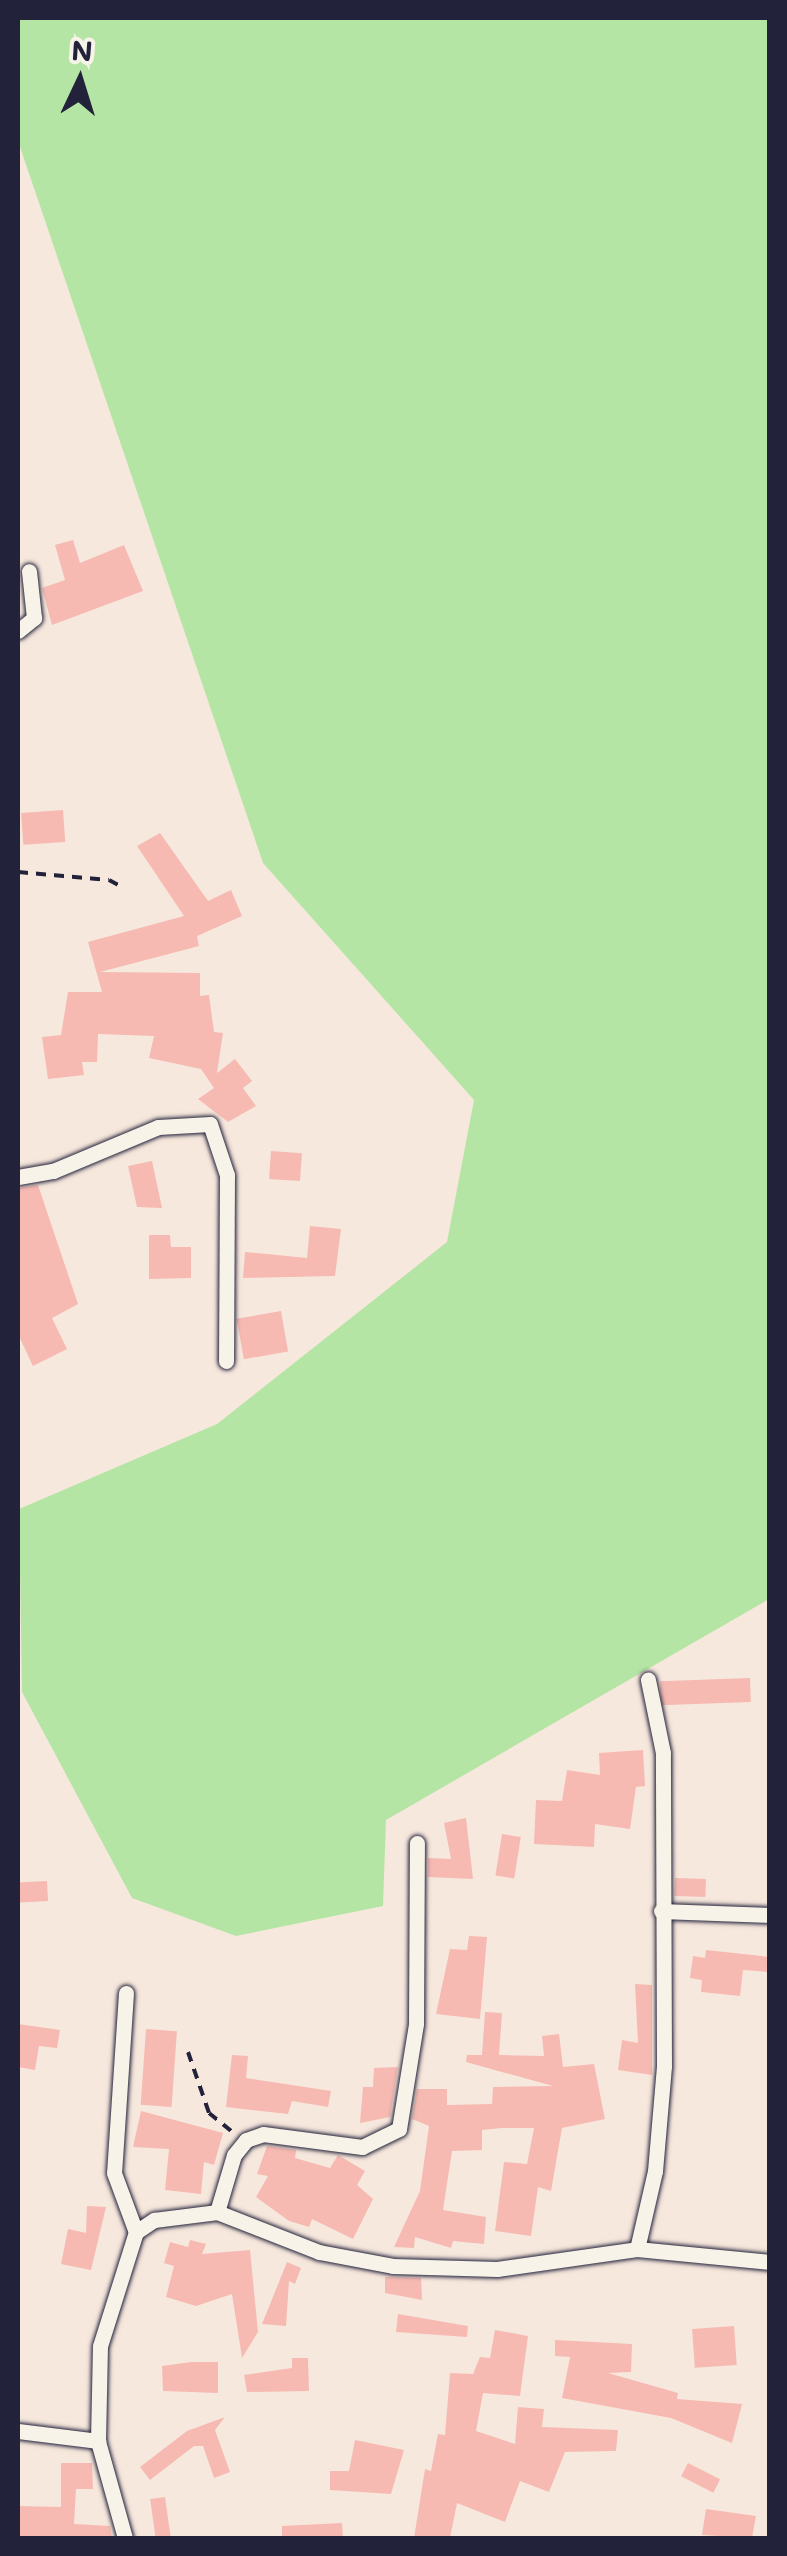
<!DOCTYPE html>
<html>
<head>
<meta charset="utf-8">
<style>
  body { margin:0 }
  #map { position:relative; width:787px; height:2556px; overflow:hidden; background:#f7e8dd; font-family:Mali,sans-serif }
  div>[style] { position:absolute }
  .green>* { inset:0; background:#b5e5a4 }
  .building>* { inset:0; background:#f6bab3; transform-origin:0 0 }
  .path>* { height:4px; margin-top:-2px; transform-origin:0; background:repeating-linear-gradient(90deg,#22223b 0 10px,transparent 0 18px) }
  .roads { filter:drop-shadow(0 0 2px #22223b) drop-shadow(0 0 2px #22223b) }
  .street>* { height:15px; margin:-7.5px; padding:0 7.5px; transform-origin:7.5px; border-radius:7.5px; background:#f7f3e8 }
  span { translate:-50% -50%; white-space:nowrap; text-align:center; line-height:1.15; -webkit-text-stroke:10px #f7f3e8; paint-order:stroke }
  .frame { position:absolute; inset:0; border:20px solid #22223b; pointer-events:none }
  .north { position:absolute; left:30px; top:30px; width:100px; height:100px; -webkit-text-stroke:8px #f7f3e8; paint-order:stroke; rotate:4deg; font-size:28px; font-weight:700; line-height:40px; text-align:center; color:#22223b }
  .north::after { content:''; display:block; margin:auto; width:35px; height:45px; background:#22223b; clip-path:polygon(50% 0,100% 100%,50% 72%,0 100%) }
</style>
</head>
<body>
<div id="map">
  <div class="green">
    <i style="clip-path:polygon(18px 18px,769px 18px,769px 1599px,386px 1820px,383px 1906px,236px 1936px,132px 1898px,22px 1692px,19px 1509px,217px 1424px,447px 1242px,474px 1100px,263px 863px,18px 141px)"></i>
  </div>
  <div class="building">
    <i style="clip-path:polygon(73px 540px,80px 563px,124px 545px,143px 591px,52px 625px,42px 588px,65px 580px,55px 545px)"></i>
    <i style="left:63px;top:810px;width:32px;height:42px;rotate:86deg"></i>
    <i style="clip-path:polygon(160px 833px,208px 901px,231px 890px,242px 916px,197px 936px,199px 946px,100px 972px,200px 973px,200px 996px,209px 995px,214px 1032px,223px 1033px,217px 1073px,235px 1059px,252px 1081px,243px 1088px,256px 1106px,228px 1122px,198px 1099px,214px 1088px,201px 1069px,149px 1058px,154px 1036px,98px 1034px,97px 1062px,82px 1062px,84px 1075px,48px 1079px,42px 1037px,61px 1035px,68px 992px,102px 992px,88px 942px,184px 916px,137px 846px)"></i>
    <i style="left:271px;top:1151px;width:31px;height:28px;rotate:4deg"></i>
    <i style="clip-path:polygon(152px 1161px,162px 1208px,137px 1207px,128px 1166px)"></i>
    <i style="clip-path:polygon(38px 1185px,78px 1304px,52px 1318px,67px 1349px,33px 1366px,18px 1334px,18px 1188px)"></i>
    <i style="clip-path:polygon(310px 1226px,341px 1229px,335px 1276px,243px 1278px,245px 1252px,307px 1258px)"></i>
    <i style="clip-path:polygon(149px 1235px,170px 1235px,171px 1247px,191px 1247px,191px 1278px,149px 1279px)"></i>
    <i style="left:281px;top:1311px;width:41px;height:45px;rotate:80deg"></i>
    <i style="left:750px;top:1678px;width:24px;height:90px;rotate:88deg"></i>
    <i style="clip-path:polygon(643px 1750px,645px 1786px,636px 1787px,630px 1829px,595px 1824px,594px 1847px,534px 1844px,536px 1800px,562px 1801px,567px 1770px,600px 1775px,599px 1753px)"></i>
    <i style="clip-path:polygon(466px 1818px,473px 1879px,428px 1877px,428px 1858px,451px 1859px,444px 1823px)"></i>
    <i style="left:502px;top:1834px;width:19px;height:42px;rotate:9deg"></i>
    <i style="left:675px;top:1878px;width:31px;height:18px;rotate:2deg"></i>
    <i style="left:47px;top:1881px;width:20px;height:29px;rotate:87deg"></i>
    <i style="clip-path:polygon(469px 1936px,487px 1937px,480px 2019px,436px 2014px,450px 1949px,467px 1950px)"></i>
    <i style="clip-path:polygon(706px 1950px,770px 1957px,770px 1972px,743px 1970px,740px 1996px,701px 1992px,702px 1980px,690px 1978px,693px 1956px,705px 1958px)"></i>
    <i style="clip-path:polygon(635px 1984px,652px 1985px,652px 2075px,618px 2070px,622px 2040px,638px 2043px)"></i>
    <i style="clip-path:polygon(485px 2012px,502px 2013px,499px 2055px,544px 2056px,542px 2036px,559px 2034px,563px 2067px,594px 2064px,605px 2119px,562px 2128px,551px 2191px,538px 2187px,531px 2236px,495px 2231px,504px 2162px,527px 2164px,534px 2128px,502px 2128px,482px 2130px,482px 2150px,452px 2151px,443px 2210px,486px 2217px,484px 2244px,453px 2241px,451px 2248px,415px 2237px,414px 2248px,394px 2247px,420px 2191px,429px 2126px,412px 2119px,417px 2089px,447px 2089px,447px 2105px,492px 2104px,493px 2087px,553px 2086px,466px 2062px,467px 2055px,482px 2055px)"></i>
    <i style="clip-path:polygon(18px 2024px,60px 2030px,57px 2048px,39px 2046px,35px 2070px,18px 2067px)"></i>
    <i style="left:146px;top:2029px;width:31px;height:76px;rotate:4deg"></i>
    <i style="clip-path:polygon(232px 2055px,248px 2056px,246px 2078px,331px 2091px,328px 2107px,292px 2101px,288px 2114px,226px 2107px)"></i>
    <i style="clip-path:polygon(398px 2067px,390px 2117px,360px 2123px,363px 2087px,373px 2087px,374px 2068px)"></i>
    <i style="clip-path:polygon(141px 2111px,223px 2133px,214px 2165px,204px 2162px,201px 2194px,165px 2190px,169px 2149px,133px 2147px)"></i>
    <i style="clip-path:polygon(267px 2146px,296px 2150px,295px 2158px,330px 2168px,338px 2155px,365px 2171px,357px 2185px,373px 2199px,353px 2239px,312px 2219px,309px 2227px,289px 2221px,256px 2197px,268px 2176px,257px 2174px)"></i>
    <i style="clip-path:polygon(87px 2206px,106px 2207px,91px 2270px,61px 2264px,68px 2229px,86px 2233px)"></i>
    <i style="clip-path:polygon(190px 2240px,206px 2244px,202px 2254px,250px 2250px,258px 2332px,242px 2358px,232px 2294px,196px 2306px,166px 2297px,174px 2266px,164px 2263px,170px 2242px,188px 2247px)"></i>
    <i style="clip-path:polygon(287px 2262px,301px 2268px,295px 2284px,289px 2281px,286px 2326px,262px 2324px)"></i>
    <i style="clip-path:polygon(385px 2277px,421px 2278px,422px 2300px,385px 2293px)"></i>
    <i style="clip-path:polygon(398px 2314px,468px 2326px,467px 2337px,396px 2332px)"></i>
    <i style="left:734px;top:2326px;width:39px;height:42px;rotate:86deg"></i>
    <i style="clip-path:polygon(495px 2330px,528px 2336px,520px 2396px,483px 2393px,476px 2431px,515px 2444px,518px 2407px,544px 2409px,542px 2427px,618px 2430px,616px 2451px,565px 2452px,549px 2492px,520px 2481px,505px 2522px,457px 2503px,450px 2538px,414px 2538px,425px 2469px,431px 2471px,438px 2434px,445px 2435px,450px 2373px,473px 2374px,480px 2357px,490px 2358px)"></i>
    <i style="clip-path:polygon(555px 2340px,632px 2344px,631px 2372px,608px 2373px,678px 2393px,677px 2399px,742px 2404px,732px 2443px,671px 2418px,562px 2398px,570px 2357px,555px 2356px)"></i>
    <i style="clip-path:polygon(292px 2358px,308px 2358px,309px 2391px,247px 2392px,244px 2375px,292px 2368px)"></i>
    <i style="clip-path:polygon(191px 2362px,218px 2362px,218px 2393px,163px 2391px,162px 2366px)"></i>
    <i style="clip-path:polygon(225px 2417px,215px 2430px,230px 2472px,214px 2478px,203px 2446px,194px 2446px,150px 2480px,140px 2467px,187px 2431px)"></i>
    <i style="clip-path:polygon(355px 2440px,404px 2450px,391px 2494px,330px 2490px,330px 2471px,349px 2471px)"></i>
    <i style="clip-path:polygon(61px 2463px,92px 2463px,93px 2489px,76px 2489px,74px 2524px,110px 2526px,112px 2538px,18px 2538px,18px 2506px,61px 2507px)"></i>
    <i style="left:688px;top:2463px;width:36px;height:15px;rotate:27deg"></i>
    <i style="left:165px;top:2497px;width:41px;height:15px;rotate:82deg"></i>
    <i style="clip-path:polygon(706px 2509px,756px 2516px,752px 2538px,702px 2535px)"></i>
    <i style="clip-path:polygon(342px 2523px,343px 2538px,282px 2538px,282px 2526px)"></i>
  </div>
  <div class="path">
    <i style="left:18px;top:872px;width:91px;rotate:5deg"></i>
    <i style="left:109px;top:880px;width:17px;rotate:28deg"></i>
    <i style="left:188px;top:2052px;width:65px;rotate:71deg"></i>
    <i style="left:209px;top:2113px;width:32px;rotate:39deg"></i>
  </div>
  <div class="roads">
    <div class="street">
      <i style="left:18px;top:631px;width:21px;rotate:-39deg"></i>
      <i style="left:34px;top:618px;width:47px;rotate:-96.1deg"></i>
      <i style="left:18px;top:1177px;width:36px;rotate:-10deg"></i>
      <i style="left:53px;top:1171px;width:114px;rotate:-22.7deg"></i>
      <i style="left:158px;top:1127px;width:52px;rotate:-3.3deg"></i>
      <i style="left:210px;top:1124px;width:54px;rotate:71.6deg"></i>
      <i style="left:227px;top:1175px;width:186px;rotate:90.3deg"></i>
      <i style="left:661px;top:1911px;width:109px;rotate:2.1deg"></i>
      <i style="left:126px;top:1993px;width:180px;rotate:93.8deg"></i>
      <i style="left:114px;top:2173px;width:63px;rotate:69.6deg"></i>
      <i style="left:217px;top:2212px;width:59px;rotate:-73.4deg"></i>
      <i style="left:234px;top:2155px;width:19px;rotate:-51deg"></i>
      <i style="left:246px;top:2140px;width:18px;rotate:-19deg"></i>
      <i style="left:263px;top:2134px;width:100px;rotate:7.5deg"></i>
      <i style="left:362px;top:2147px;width:41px;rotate:-25.9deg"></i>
      <i style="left:399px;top:2129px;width:106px;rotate:-80.8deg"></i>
      <i style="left:416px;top:2024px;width:181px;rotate:-89.7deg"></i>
      <i style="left:637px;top:2249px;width:80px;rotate:-77deg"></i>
      <i style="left:655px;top:2171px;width:105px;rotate:-85.1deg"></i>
      <i style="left:664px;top:2066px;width:313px;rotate:-90.2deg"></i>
      <i style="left:663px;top:1753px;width:75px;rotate:-101.6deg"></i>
      <i style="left:18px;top:2431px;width:81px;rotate:7.1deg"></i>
      <i style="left:125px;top:2538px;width:101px;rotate:-105.6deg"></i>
      <i style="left:98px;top:2441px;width:95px;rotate:-88.8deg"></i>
      <i style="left:100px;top:2346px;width:120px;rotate:-72.5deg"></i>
      <i style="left:136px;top:2232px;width:22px;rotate:-34deg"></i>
      <i style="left:154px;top:2220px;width:64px;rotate:-7.2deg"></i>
      <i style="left:217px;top:2212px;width:110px;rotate:21.4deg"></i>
      <i style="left:319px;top:2252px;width:75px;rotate:10.7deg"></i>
      <i style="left:393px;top:2266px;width:104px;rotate:1.7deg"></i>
      <i style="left:497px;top:2269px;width:141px;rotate:-8.1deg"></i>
      <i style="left:637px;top:2249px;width:134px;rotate:5.6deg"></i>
    </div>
  </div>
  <div class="frame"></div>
  <div class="north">N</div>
</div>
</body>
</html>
